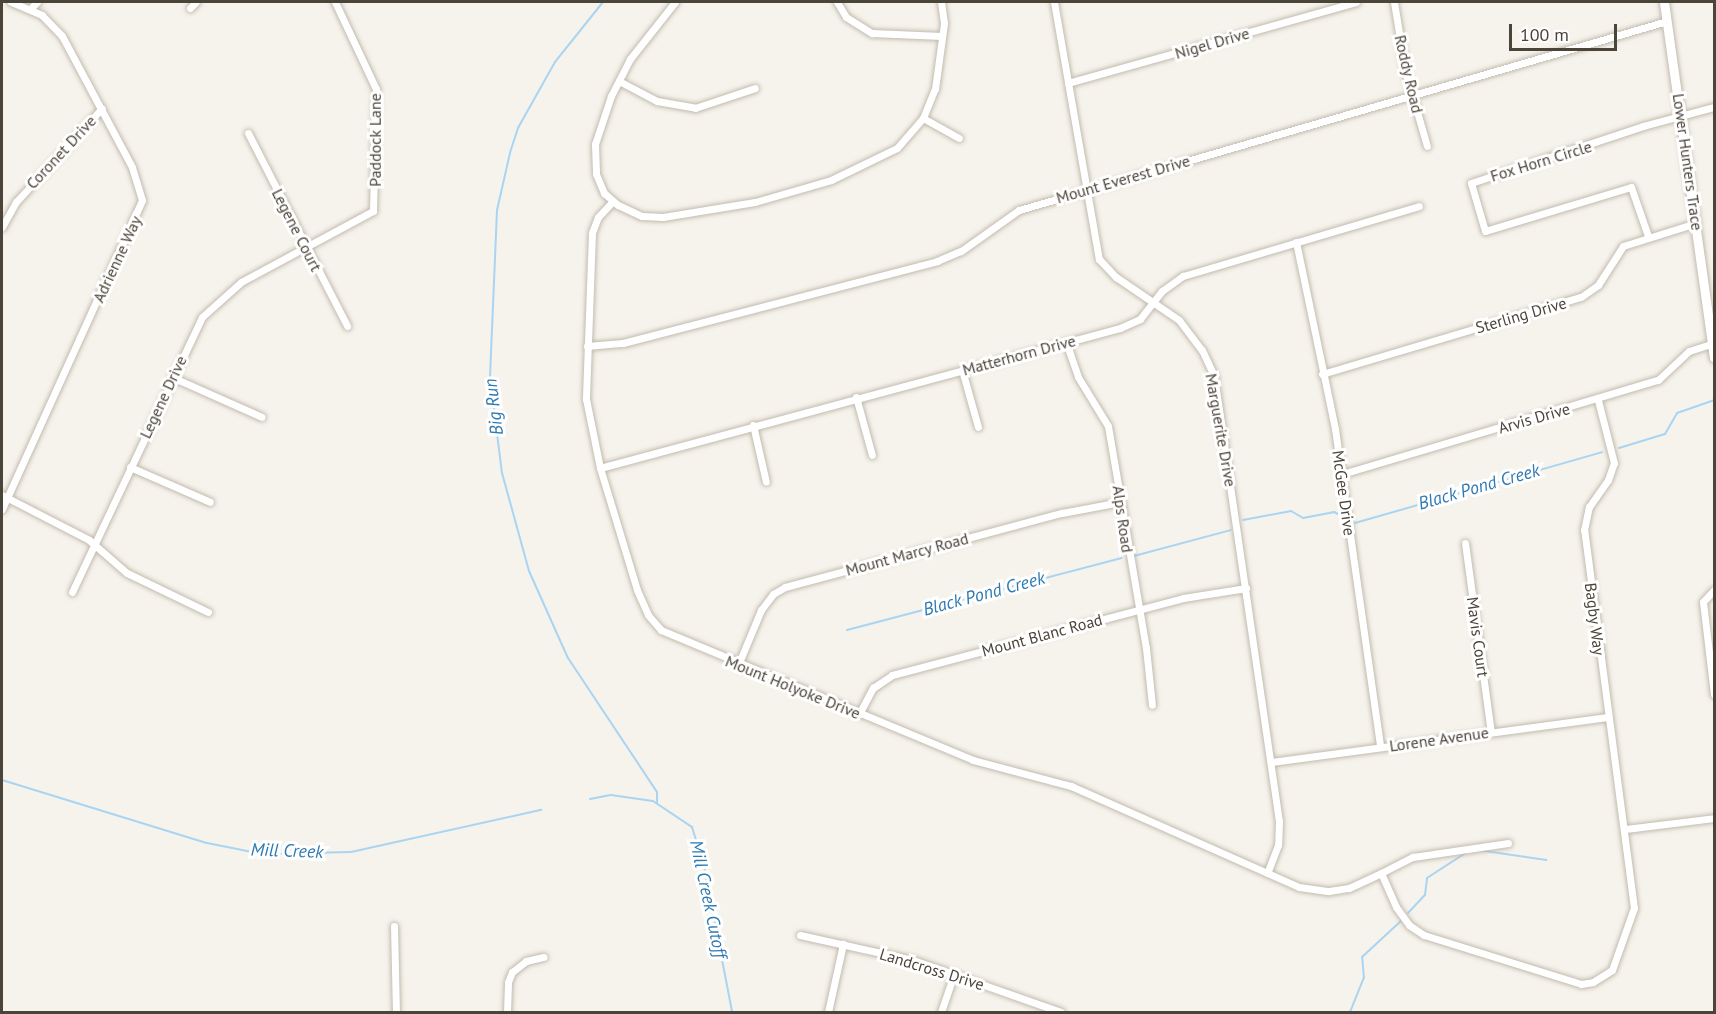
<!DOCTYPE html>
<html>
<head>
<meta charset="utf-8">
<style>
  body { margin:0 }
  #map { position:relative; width:1716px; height:1014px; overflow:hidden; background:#f6f3ec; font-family:"PT Sans",sans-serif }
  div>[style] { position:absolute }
  .stream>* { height:2px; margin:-1px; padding:0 1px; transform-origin:1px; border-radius:1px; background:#a9d4f2 }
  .roads { filter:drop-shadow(0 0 2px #c2bbae) drop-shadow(0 0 2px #c2bbae) }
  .minor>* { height:7px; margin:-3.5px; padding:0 3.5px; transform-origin:3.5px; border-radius:3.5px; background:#fff }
  .tertiary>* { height:9px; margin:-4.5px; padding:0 4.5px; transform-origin:4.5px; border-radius:4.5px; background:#fff }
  span { translate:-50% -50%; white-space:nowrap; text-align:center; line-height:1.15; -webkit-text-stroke:6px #fff; paint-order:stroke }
  .street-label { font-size:16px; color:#4b4439 }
  .water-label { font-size:18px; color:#2e7ab2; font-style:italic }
  .frame { position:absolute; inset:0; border:3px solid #4b4439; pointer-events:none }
  .scale { position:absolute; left:1509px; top:24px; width:108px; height:27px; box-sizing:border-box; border:3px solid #4b4439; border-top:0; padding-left:8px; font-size:18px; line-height:21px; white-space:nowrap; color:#4b4439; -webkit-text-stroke:4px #fff; paint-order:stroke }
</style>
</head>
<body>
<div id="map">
  <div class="stream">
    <i style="left:603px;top:2px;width:77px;rotate:128.7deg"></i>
    <i style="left:555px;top:62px;width:76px;rotate:119.3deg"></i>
    <i style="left:518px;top:128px;width:26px;rotate:108deg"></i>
    <i style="left:510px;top:153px;width:58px;rotate:102.8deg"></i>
    <i style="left:497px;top:210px;width:167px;rotate:92.4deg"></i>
    <i style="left:490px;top:377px;width:97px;rotate:82.9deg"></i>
    <i style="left:502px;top:473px;width:102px;rotate:74.6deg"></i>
    <i style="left:529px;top:571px;width:95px;rotate:65.9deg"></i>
    <i style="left:568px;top:658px;width:161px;rotate:56.4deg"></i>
    <i style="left:657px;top:792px;width:11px;rotate:90deg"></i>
    <i style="left:1619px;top:448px;width:48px;rotate:-16.9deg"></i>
    <i style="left:1665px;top:434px;width:24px;rotate:-60deg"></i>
    <i style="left:1677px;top:413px;width:39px;rotate:-19deg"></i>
    <i style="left:1243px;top:520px;width:49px;rotate:-10.6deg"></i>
    <i style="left:1291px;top:511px;width:14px;rotate:30deg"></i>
    <i style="left:1303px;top:518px;width:32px;rotate:-11deg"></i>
    <i style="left:1334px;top:512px;width:7px;rotate:27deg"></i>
    <i style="left:1355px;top:523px;width:257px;rotate:-16deg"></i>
    <i style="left:1134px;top:556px;width:100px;rotate:-15deg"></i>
    <i style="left:847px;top:630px;width:284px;rotate:-14.7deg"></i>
    <i style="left:2px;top:780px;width:214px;rotate:17.1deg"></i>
    <i style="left:207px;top:843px;width:56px;rotate:11.3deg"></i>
    <i style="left:262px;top:854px;width:89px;rotate:-1.3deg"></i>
    <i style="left:351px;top:852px;width:195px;rotate:-12.5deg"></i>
    <i style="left:590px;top:799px;width:21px;rotate:-11deg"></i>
    <i style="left:611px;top:795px;width:42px;rotate:8.1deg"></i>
    <i style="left:653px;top:801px;width:47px;rotate:33.7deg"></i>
    <i style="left:692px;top:827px;width:41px;rotate:72.9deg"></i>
    <i style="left:704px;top:866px;width:149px;rotate:79.1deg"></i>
    <i style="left:1478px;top:850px;width:69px;rotate:8.4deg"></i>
    <i style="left:1408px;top:913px;width:25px;rotate:-47deg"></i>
    <i style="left:1425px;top:895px;width:17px;rotate:-83deg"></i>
    <i style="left:1427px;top:878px;width:48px;rotate:-33deg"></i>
    <i style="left:1350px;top:1012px;width:37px;rotate:-68deg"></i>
    <i style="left:1364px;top:978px;width:21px;rotate:-95deg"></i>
    <i style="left:1362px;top:957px;width:53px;rotate:-42.7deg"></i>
  </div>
  <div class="roads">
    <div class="minor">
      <i style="left:675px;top:2px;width:73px;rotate:128.3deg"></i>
      <i style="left:630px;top:59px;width:42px;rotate:117.2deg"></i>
      <i style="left:611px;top:96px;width:51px;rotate:108.4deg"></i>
      <i style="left:595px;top:144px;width:30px;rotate:88deg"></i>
      <i style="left:596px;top:174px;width:21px;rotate:67deg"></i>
      <i style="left:604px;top:193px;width:18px;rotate:41deg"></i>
      <i style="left:618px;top:205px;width:26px;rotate:25deg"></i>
      <i style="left:642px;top:216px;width:21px;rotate:3deg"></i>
      <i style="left:663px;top:217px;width:93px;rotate:-9.3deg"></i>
      <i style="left:755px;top:202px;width:79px;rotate:-16.1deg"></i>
      <i style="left:831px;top:180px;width:73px;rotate:-25.9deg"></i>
      <i style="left:897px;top:148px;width:40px;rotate:-49deg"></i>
      <i style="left:923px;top:118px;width:31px;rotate:-68deg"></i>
      <i style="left:935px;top:89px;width:67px;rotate:-82.2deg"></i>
      <i style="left:944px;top:23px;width:21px;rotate:-98deg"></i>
      <i style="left:837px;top:2px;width:17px;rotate:59deg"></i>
      <i style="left:846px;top:17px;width:31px;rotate:32deg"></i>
      <i style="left:872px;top:33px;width:70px;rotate:2.5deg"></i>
      <i style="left:1054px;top:2px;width:261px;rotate:80.1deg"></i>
      <i style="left:1099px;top:259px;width:25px;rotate:47deg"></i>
      <i style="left:1116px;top:277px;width:76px;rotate:34.3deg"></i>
      <i style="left:1179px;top:320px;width:38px;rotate:53deg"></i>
      <i style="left:1202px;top:350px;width:29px;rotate:65deg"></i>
      <i style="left:1214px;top:376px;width:450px;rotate:81.7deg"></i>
      <i style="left:1279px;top:821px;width:24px;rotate:92deg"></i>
      <i style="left:1278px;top:845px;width:30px;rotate:111deg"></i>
      <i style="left:1394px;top:2px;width:69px;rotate:80.8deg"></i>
      <i style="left:1405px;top:70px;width:79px;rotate:73.9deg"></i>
      <i style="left:190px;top:8px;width:8px;rotate:-45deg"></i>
      <i style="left:30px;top:9px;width:10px;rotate:-45deg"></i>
      <i style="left:619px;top:81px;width:43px;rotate:27.8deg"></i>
      <i style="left:657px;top:101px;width:39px;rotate:10deg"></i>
      <i style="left:695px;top:108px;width:63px;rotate:-18.4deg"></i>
      <i style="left:1068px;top:83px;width:299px;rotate:-15.7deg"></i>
      <i style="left:923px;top:118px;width:41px;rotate:29.1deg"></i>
      <i style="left:248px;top:133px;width:217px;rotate:62.8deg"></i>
      <i style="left:613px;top:201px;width:22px;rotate:133deg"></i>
      <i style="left:598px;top:217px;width:17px;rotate:111deg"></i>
      <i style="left:592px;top:233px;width:166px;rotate:92.1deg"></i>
      <i style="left:586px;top:399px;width:70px;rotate:78.5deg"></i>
      <i style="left:600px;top:468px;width:127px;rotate:73.1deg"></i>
      <i style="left:637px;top:590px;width:27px;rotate:66deg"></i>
      <i style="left:648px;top:615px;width:20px;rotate:49deg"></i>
      <i style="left:661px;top:630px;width:338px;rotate:22.6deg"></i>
      <i style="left:973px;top:760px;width:101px;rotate:14.9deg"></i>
      <i style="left:1071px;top:786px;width:249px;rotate:23.9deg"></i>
      <i style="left:1299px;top:887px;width:30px;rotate:8deg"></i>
      <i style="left:1329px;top:891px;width:20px;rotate:-9deg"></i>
      <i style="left:1349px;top:888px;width:35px;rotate:-25deg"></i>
      <i style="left:1381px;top:873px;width:37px;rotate:66deg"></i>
      <i style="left:1396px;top:907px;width:22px;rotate:54deg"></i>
      <i style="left:1409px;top:925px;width:18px;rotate:34deg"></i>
      <i style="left:1424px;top:935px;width:164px;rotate:17.3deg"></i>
      <i style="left:1581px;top:984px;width:12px;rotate:-9deg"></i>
      <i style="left:1593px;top:982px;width:22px;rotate:-32deg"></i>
      <i style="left:1612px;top:970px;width:66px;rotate:-70.5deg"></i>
      <i style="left:1634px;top:908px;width:381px;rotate:-97.5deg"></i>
      <i style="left:1584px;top:530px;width:24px;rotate:-78deg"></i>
      <i style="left:1589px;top:507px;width:33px;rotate:-55deg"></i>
      <i style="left:1608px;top:480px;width:18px;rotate:-71deg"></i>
      <i style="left:1614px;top:463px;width:65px;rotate:-104.3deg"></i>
      <i style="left:2px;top:227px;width:29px;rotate:-61deg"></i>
      <i style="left:16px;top:202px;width:127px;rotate:-47.5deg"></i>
      <i style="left:1648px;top:236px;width:52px;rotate:-109.1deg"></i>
      <i style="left:1631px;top:187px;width:152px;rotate:163.2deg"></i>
      <i style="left:1485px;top:231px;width:50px;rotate:-106.3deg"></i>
      <i style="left:1471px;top:183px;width:181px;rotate:-18.3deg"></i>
      <i style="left:1643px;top:126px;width:73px;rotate:-15deg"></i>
      <i style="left:1296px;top:242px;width:191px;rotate:78.2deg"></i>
      <i style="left:1335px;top:429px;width:321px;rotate:81.9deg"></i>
      <i style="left:1066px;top:342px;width:37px;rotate:71deg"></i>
      <i style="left:1078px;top:377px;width:57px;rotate:58.5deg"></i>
      <i style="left:1108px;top:426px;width:225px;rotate:80.3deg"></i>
      <i style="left:1146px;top:648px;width:57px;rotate:84deg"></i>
      <i style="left:587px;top:346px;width:36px;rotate:-5deg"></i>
      <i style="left:623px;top:343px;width:325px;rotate:-14.6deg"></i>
      <i style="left:937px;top:261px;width:26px;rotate:-23deg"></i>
      <i style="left:961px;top:251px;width:71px;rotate:-35.3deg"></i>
      <i style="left:1019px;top:210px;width:675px;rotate:-16.26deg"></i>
      <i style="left:962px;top:370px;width:59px;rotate:74.3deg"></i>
      <i style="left:1322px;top:374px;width:270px;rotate:-16.6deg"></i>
      <i style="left:1581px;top:297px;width:21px;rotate:-35deg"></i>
      <i style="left:1598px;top:285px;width:46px;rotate:-57.3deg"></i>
      <i style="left:1623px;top:246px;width:77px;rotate:-17.5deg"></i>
      <i style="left:172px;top:377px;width:98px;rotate:24deg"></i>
      <i style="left:856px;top:397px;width:60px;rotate:74.6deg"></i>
      <i style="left:753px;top:425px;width:58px;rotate:77.2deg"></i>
      <i style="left:130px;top:467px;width:87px;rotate:23.6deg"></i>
      <i style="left:600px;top:468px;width:539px;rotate:-15.07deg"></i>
      <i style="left:1120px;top:328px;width:22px;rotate:-24deg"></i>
      <i style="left:1140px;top:319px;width:36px;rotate:-52deg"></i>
      <i style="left:1162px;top:291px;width:26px;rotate:-36deg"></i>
      <i style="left:1183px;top:276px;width:246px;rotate:-16.5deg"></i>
      <i style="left:1342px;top:474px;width:330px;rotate:-16.6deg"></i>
      <i style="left:1658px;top:380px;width:42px;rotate:-43.1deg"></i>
      <i style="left:1689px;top:351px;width:26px;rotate:-18deg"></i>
      <i style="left:2px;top:495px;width:98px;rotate:27.3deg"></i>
      <i style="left:89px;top:540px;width:50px;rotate:41deg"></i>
      <i style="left:127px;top:573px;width:90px;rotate:25.7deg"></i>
      <i style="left:2px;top:509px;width:339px;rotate:-65.6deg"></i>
      <i style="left:142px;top:200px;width:34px;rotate:-107deg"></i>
      <i style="left:132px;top:167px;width:149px;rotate:-118.1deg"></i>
      <i style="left:62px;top:36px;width:29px;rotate:-134deg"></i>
      <i style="left:42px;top:15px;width:34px;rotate:-157deg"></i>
      <i style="left:1465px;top:543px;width:191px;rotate:82.2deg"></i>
      <i style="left:1714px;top:590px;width:16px;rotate:133deg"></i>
      <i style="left:1703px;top:602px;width:93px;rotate:83.2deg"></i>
      <i style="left:72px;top:592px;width:304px;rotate:-64.7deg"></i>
      <i style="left:202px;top:317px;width:52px;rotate:-41.9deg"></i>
      <i style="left:241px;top:282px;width:150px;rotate:-28.3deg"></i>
      <i style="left:373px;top:211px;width:122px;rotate:-88.6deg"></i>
      <i style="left:376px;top:89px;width:96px;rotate:-115.2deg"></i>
      <i style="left:738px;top:665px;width:60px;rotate:-67.3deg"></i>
      <i style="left:761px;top:610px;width:20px;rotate:-53deg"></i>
      <i style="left:773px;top:594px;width:14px;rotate:-30deg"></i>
      <i style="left:785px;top:587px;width:287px;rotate:-15deg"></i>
      <i style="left:1062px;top:513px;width:59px;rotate:-10.7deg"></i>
      <i style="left:859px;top:714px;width:30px;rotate:-62deg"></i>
      <i style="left:873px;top:688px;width:23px;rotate:-34deg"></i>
      <i style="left:892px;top:675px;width:301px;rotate:-14.8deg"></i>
      <i style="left:1183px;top:598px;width:64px;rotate:-9deg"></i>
      <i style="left:1271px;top:762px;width:340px;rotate:-7.6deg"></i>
      <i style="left:1625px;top:829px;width:90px;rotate:-7deg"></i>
      <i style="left:1381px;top:873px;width:36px;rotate:-27deg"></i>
      <i style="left:1413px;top:857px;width:96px;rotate:-8.4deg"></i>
      <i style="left:394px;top:926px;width:86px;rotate:88.7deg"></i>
      <i style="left:800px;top:935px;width:116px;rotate:12.5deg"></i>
      <i style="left:913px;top:960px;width:157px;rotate:19.4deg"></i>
      <i style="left:507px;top:1012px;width:30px;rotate:-88deg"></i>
      <i style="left:508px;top:982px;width:11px;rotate:-68deg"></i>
      <i style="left:512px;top:972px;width:18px;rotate:-38deg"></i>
      <i style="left:526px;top:961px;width:18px;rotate:-13deg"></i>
      <i style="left:828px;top:1012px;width:70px;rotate:-77.6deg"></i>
      <i style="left:941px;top:1012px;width:40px;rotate:-71.1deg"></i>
    </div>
    <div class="tertiary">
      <i style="left:1664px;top:2px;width:359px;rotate:82deg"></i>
    </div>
  </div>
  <div class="street-label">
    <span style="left:1212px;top:43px;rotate:-16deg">Nigel Drive</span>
    <span style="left:1409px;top:74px;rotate:77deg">Roddy Road</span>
    <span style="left:375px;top:140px;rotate:-90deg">Paddock Lane</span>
    <span style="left:61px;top:152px;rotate:-47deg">Coronet Drive</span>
    <span style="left:1541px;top:161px;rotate:-17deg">Fox Horn Circle</span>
    <span style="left:1688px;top:162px;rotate:82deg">Lower Hunters Trace</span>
    <span style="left:1123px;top:179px;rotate:-16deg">Mount Everest Drive</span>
    <span style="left:297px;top:230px;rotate:63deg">Legene Court</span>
    <span style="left:117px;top:259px;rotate:-65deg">Adrienne Way</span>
    <span style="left:1521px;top:315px;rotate:-16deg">Sterling Drive</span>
    <span style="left:1019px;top:355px;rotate:-15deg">Matterhorn Drive</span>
    <span style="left:163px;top:397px;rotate:-65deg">Legene Drive</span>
    <span style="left:1534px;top:418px;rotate:-16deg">Arvis Drive</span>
    <span style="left:1221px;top:430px;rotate:80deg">Marguerite Drive</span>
    <span style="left:1344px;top:493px;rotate:82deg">McGee Drive</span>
    <span style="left:1123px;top:519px;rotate:82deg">Alps Road</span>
    <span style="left:907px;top:554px;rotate:-15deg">Mount Marcy Road</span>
    <span style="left:1595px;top:619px;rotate:83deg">Bagby Way</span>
    <span style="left:1042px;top:635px;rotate:-15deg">Mount Blanc Road</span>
    <span style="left:1478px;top:637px;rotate:82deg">Mavis Court</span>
    <span style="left:793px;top:687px;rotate:22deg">Mount Holyoke Drive</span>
    <span style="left:1439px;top:739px;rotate:-8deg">Lorene Avenue</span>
    <span style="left:932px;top:969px;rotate:17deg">Landcross Drive</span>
  </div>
  <div class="water-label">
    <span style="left:494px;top:407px;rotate:-97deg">Big Run</span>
    <span style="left:1479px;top:487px;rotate:-16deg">Black Pond Creek</span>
    <span style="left:984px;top:594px;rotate:-15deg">Black Pond Creek</span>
    <span style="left:287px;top:851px;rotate:2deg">Mill Creek</span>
    <span style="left:708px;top:899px;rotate:78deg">Mill Creek Cutoff</span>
  </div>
  <div class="frame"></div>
  <div class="scale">100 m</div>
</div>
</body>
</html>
